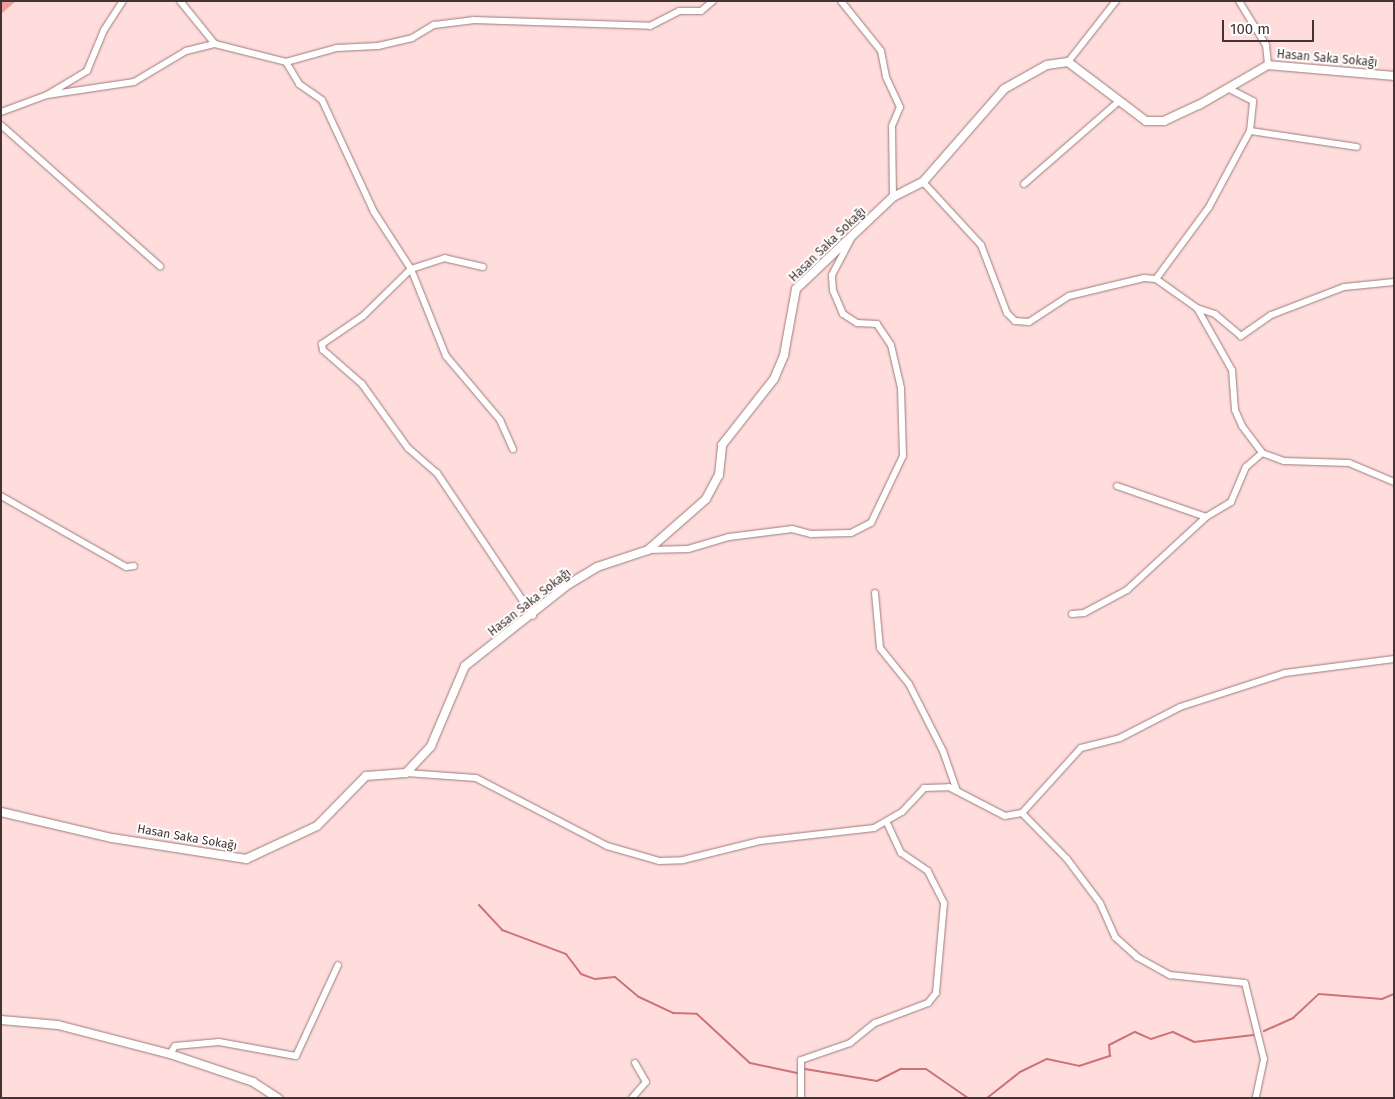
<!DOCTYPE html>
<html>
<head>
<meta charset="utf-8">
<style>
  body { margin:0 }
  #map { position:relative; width:1395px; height:1099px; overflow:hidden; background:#fedddc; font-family:"Fira Sans",sans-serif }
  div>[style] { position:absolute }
  .green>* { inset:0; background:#f29b9c }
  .stream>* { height:2px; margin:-1px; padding:0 1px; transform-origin:1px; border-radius:1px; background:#cf7275 }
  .roads { filter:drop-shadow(0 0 1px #9e7a7a) drop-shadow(0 0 1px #9e7a7a) }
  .minor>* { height:6px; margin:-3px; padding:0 3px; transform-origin:3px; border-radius:3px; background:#fff }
  .tertiary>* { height:8px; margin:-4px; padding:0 4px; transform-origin:4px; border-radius:4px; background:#fff }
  span { translate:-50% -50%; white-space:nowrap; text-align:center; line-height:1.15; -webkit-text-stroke:4px #fff; paint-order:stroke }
  .street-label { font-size:12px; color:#433333 }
  .frame { position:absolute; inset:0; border:2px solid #433333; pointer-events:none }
  .scale { position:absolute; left:1222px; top:20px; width:92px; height:22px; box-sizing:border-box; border:2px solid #433333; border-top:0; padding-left:6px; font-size:15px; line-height:18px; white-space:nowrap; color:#433333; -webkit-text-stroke:4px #fff; paint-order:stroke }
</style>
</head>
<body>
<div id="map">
  <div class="green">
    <i style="clip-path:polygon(1px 1px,16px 1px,1px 14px)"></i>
  </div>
  <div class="stream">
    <i style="left:479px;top:905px;width:34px;rotate:47deg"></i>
    <i style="left:502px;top:930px;width:68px;rotate:20.6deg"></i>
    <i style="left:566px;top:954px;width:25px;rotate:53deg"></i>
    <i style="left:581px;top:974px;width:15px;rotate:20deg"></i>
    <i style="left:595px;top:979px;width:20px;rotate:-6deg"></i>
    <i style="left:615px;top:977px;width:31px;rotate:40deg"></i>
    <i style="left:639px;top:997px;width:38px;rotate:25deg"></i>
    <i style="left:673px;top:1013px;width:24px;rotate:2deg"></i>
    <i style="left:697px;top:1014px;width:72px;rotate:42.8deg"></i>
    <i style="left:750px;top:1063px;width:48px;rotate:12deg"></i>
    <i style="left:1264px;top:1031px;width:32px;rotate:-24deg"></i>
    <i style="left:1293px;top:1018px;width:35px;rotate:-43deg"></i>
    <i style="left:1319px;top:994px;width:63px;rotate:4.5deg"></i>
    <i style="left:1382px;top:999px;width:13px;rotate:-23deg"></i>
    <i style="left:805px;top:1069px;width:73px;rotate:9.5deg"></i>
    <i style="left:877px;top:1081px;width:27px;rotate:-27deg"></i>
    <i style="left:901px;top:1069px;width:25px"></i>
    <i style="left:926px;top:1069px;width:51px;rotate:34.6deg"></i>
    <i style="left:987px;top:1098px;width:42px;rotate:-38.2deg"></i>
    <i style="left:1020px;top:1072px;width:30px;rotate:-26deg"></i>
    <i style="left:1047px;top:1059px;width:33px;rotate:12deg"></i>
    <i style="left:1079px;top:1066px;width:33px;rotate:-18deg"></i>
    <i style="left:1110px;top:1056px;width:11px;rotate:-95deg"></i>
    <i style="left:1109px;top:1045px;width:29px;rotate:-27deg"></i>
    <i style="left:1135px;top:1032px;width:17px;rotate:24deg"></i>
    <i style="left:1151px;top:1039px;width:23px;rotate:-18deg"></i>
    <i style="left:1173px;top:1032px;width:23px;rotate:25deg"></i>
    <i style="left:1194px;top:1042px;width:60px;rotate:-6.7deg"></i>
  </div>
  <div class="roads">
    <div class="minor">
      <i style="left:180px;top:1px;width:55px;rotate:50.9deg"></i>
      <i style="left:841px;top:1px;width:64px;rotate:51.3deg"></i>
      <i style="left:881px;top:51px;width:26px;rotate:79deg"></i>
      <i style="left:886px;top:77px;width:33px;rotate:65deg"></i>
      <i style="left:900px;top:107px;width:21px;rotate:113deg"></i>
      <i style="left:892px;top:126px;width:71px;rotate:89.2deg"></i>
      <i style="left:1239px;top:1px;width:52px;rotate:58.5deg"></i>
      <i style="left:1266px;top:45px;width:20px;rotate:84deg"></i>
      <i style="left:286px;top:62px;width:26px;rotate:59deg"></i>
      <i style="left:299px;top:84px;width:28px;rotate:35deg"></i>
      <i style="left:322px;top:100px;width:123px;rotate:65.1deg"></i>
      <i style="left:374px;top:212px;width:68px;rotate:57deg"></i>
      <i style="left:411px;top:269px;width:67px;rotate:135.6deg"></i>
      <i style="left:363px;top:316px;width:50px;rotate:145.7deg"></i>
      <i style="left:322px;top:344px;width:6px;rotate:81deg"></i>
      <i style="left:323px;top:350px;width:52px;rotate:41.1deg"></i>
      <i style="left:362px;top:384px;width:79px;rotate:54.3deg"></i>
      <i style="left:408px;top:448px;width:38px;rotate:41deg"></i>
      <i style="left:437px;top:473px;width:172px;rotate:56.1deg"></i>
      <i style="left:1068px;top:62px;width:78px;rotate:-51.8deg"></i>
      <i style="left:47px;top:95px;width:88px;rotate:-8.5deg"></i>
      <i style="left:134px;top:82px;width:61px;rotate:-30.8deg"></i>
      <i style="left:186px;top:51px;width:30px;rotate:-14deg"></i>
      <i style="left:215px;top:44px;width:73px;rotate:14.2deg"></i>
      <i style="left:286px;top:62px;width:53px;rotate:-15.4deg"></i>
      <i style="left:337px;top:48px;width:41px;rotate:-2.8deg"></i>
      <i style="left:378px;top:46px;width:35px;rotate:-13deg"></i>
      <i style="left:412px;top:38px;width:26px;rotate:-31deg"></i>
      <i style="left:434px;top:25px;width:39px;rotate:-7deg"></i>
      <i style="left:473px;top:20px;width:177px;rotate:1.9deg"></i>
      <i style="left:650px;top:26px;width:33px;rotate:-27deg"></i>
      <i style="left:679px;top:11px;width:22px"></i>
      <i style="left:701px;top:11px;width:16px;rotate:-40deg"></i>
      <i style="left:1px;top:112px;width:49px;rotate:-20.3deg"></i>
      <i style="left:47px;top:95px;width:47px;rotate:-31deg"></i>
      <i style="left:87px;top:71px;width:44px;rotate:-67.5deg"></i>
      <i style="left:104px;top:30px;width:35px;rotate:-57deg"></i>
      <i style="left:1px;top:125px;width:213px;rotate:41.6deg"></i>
      <i style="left:1250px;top:131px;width:108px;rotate:8.5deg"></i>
      <i style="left:923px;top:182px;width:86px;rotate:47.4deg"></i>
      <i style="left:981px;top:245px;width:73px;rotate:69.1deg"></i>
      <i style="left:1007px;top:313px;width:11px;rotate:45deg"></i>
      <i style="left:1015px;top:321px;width:14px;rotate:4deg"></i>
      <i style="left:1029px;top:322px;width:48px;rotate:-33deg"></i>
      <i style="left:1069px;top:296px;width:77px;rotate:-13.5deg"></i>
      <i style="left:1144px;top:278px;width:12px;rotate:5deg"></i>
      <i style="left:1156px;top:279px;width:50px;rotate:35.3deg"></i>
      <i style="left:1024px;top:184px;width:126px;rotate:-41.1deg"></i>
      <i style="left:483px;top:267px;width:39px;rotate:-167deg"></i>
      <i style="left:445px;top:258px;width:36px;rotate:162deg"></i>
      <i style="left:411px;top:269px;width:94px;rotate:68.1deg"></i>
      <i style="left:446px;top:356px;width:84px;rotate:49.8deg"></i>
      <i style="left:500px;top:420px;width:32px;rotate:66deg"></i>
      <i style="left:1156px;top:279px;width:89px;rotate:-53.6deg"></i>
      <i style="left:1209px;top:207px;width:86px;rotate:-61.7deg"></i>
      <i style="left:1250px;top:131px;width:30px;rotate:-84deg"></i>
      <i style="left:1253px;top:101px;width:28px;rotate:-153deg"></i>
      <i style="left:1394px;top:282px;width:50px;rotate:174.3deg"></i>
      <i style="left:1344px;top:287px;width:78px;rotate:159deg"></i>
      <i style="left:1271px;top:315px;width:37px;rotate:145deg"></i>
      <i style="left:1241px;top:336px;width:34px;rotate:-140deg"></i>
      <i style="left:1215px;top:314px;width:19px;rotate:-162deg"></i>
      <i style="left:1197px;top:308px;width:71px;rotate:60.6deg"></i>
      <i style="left:1232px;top:370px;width:40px;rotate:85.7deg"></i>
      <i style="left:1235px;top:410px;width:17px;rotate:66deg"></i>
      <i style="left:1242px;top:426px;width:34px;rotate:53deg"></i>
      <i style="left:1262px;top:453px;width:23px;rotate:20deg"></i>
      <i style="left:1284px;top:461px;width:65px;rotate:1.8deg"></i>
      <i style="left:1349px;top:463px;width:49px;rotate:22.9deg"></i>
      <i style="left:1117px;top:486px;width:94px;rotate:19.2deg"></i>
      <i style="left:1px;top:496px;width:144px;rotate:29.6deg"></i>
      <i style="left:126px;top:567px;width:8px;rotate:-7deg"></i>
      <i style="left:648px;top:550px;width:40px;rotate:-1.4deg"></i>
      <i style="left:688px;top:549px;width:43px;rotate:-16.3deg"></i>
      <i style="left:729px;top:537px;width:64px;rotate:-7.2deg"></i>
      <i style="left:792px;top:529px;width:20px;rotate:15deg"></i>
      <i style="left:811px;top:534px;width:40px;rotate:-1.4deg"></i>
      <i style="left:851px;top:533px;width:22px;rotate:-27deg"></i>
      <i style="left:871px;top:523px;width:74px;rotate:-64.5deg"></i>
      <i style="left:903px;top:456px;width:68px;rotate:-91.7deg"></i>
      <i style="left:901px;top:388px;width:44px;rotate:-103.1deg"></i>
      <i style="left:891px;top:345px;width:25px;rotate:-124deg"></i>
      <i style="left:877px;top:324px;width:20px;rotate:-177deg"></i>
      <i style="left:857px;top:323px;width:17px;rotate:-147deg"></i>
      <i style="left:843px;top:314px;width:25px;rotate:-113deg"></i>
      <i style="left:833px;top:291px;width:16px;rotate:-94deg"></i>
      <i style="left:832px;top:275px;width:43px;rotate:-62.2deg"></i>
      <i style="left:875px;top:593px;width:55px;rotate:84.8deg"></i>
      <i style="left:880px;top:648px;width:46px;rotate:51.1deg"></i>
      <i style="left:909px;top:684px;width:75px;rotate:63.1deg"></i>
      <i style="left:943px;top:751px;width:42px;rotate:70.7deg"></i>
      <i style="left:1072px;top:614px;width:12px;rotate:-5deg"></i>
      <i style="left:1084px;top:613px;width:49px;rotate:-28.1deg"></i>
      <i style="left:1127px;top:590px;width:108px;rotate:-42.7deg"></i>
      <i style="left:1206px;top:517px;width:29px;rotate:-31deg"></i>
      <i style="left:1231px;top:502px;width:38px;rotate:-67deg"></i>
      <i style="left:1246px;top:467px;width:21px;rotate:-41deg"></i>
      <i style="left:406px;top:773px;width:70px;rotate:4.1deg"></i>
      <i style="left:476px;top:778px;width:148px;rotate:27.4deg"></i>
      <i style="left:607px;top:846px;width:54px;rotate:16.1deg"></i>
      <i style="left:659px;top:861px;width:24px;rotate:-2deg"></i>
      <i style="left:683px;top:860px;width:79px;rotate:-13.9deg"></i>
      <i style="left:760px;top:841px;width:115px;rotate:-6.5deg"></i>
      <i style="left:874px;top:828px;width:32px;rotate:-30deg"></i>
      <i style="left:902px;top:812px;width:33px;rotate:-47deg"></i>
      <i style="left:924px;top:788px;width:25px;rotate:-2deg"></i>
      <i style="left:949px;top:787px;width:63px;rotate:27.4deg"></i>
      <i style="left:1005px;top:816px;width:17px;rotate:-10deg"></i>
      <i style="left:1022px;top:813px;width:88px;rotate:-47.8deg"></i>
      <i style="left:1081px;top:748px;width:40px;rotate:-14.4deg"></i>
      <i style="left:1120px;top:738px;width:68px;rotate:-27.3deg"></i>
      <i style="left:1180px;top:707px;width:110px;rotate:-17.9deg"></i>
      <i style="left:1285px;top:673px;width:110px;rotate:-7.3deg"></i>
      <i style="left:1022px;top:813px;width:64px;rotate:45.6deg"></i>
      <i style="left:1067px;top:859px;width:55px;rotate:53.1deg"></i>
      <i style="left:1100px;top:903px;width:37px;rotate:66deg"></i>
      <i style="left:1115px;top:937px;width:30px;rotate:42deg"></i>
      <i style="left:1137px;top:957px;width:38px;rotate:29deg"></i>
      <i style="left:1170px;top:975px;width:75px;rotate:6.1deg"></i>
      <i style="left:1245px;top:983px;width:78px;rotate:76deg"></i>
      <i style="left:1264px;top:1059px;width:40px;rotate:102deg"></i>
      <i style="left:170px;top:1054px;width:9px;rotate:-58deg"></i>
      <i style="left:175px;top:1046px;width:44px;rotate:-5.2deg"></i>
      <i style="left:219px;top:1042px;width:78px;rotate:10.3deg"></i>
      <i style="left:296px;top:1056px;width:100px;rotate:-65.2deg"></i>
      <i style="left:632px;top:1098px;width:21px;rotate:-49deg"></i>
      <i style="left:646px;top:1082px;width:22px;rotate:-120deg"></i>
      <i style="left:801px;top:1098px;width:38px;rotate:-90deg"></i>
      <i style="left:801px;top:1060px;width:52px;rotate:-19.1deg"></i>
      <i style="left:850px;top:1043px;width:32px;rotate:-39deg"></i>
      <i style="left:875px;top:1023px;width:57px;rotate:-20.7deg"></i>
      <i style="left:928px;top:1003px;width:13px;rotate:-51deg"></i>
      <i style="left:936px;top:993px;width:90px;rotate:-84.9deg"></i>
      <i style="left:944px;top:903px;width:36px;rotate:-117deg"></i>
      <i style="left:928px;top:871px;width:32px;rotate:-146deg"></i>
      <i style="left:901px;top:853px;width:33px;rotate:-115deg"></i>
    </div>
    <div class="tertiary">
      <i style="left:1px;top:812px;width:114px;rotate:13.2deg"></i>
      <i style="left:112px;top:838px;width:136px;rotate:8.9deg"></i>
      <i style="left:246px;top:859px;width:78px;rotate:-24.9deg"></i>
      <i style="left:317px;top:826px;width:70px;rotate:-45.6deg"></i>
      <i style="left:366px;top:776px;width:40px;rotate:-4.3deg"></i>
      <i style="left:406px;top:773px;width:37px;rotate:-47deg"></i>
      <i style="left:431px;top:746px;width:87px;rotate:-67deg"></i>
      <i style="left:465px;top:666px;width:132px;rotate:-38.3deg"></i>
      <i style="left:569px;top:584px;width:33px;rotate:-31deg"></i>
      <i style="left:597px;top:567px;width:54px;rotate:-18.4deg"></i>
      <i style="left:648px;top:550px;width:77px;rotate:-41.3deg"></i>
      <i style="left:706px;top:499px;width:27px;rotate:-62deg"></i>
      <i style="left:719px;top:475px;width:30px;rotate:-84deg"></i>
      <i style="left:722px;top:445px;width:84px;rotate:-51.8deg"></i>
      <i style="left:774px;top:379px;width:26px;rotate:-67deg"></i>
      <i style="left:784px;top:355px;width:67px;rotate:-79.7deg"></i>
      <i style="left:796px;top:289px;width:134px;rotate:-43.5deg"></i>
      <i style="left:893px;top:197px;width:34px;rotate:-27deg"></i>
      <i style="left:923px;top:182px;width:123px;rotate:-48.9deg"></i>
      <i style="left:1004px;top:89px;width:49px;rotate:-29.2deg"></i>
      <i style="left:1047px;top:65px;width:21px;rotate:-8deg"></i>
      <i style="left:1068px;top:62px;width:98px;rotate:37.1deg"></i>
      <i style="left:1146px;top:121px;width:18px"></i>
      <i style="left:1164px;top:121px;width:38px;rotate:-25deg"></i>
      <i style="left:1199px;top:105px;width:80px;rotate:-30.1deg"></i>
      <i style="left:1268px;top:65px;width:126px;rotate:5deg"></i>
      <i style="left:1px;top:1020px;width:57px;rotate:5deg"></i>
      <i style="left:58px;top:1025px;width:116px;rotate:14.5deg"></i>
      <i style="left:170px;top:1054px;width:88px;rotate:18.6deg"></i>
      <i style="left:253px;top:1082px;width:30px;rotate:33deg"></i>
    </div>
  </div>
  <div class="street-label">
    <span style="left:1327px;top:59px;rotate:5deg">Hasan Saka Sokağı</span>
    <span style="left:828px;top:245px;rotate:-44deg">Hasan Saka Sokağı</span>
    <span style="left:530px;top:603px;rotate:-38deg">Hasan Saka Sokağı</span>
    <span style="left:187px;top:838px;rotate:10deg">Hasan Saka Sokağı</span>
  </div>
  <div class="frame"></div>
  <div class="scale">100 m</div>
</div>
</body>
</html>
